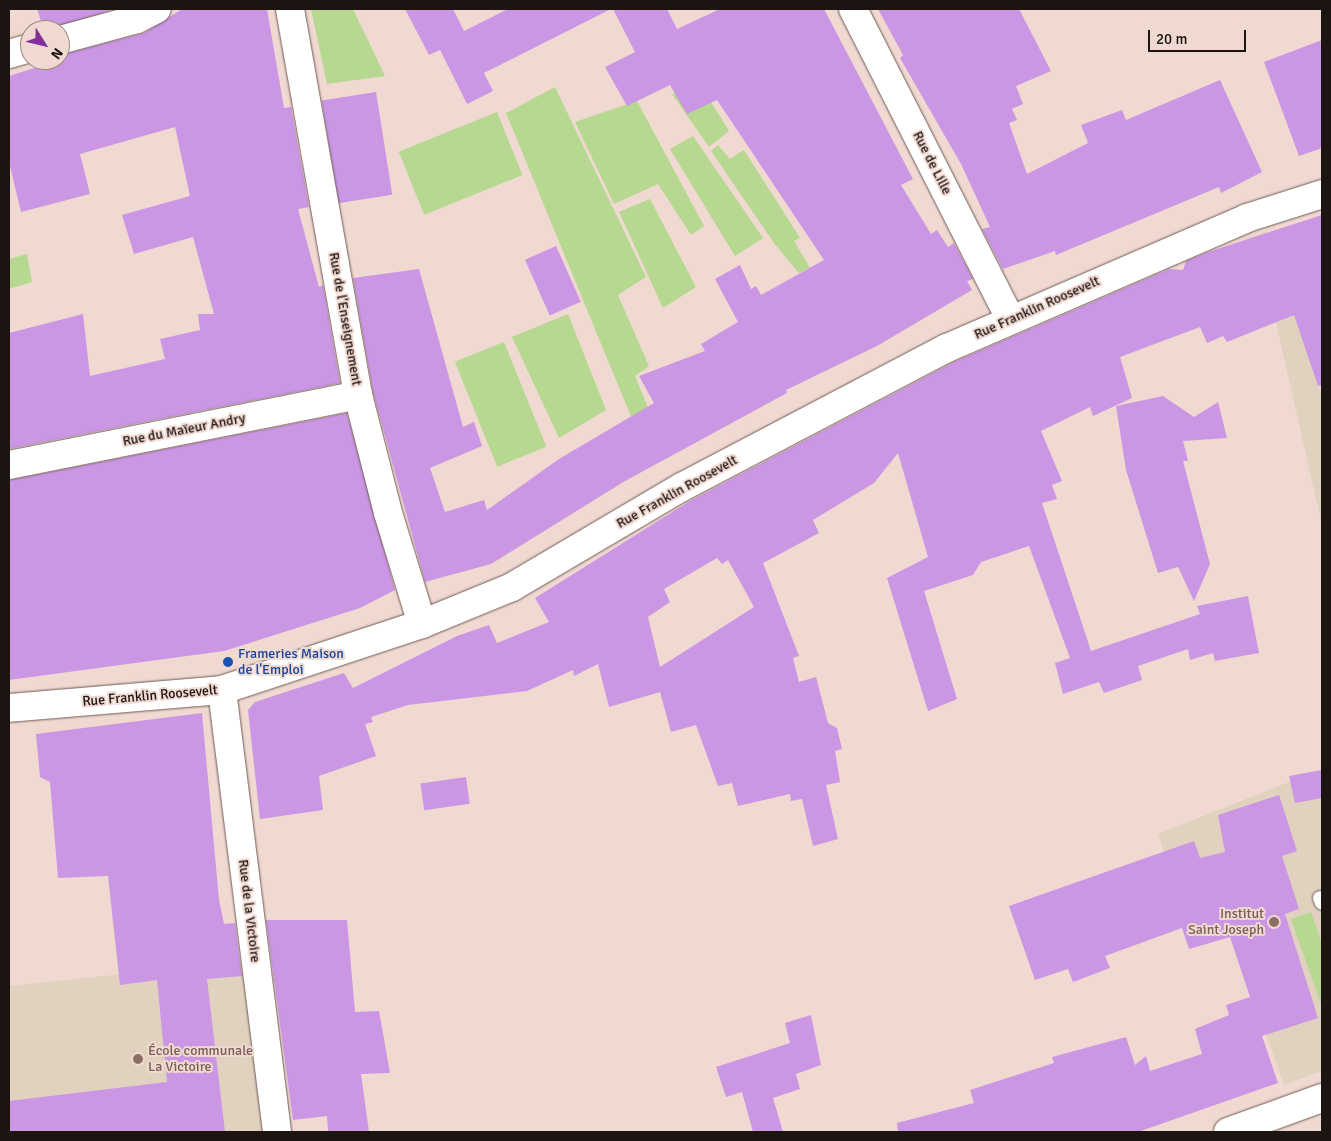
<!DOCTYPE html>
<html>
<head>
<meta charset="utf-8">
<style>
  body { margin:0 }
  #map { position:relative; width:1331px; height:1141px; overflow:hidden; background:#f0d9d1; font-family:Signika,sans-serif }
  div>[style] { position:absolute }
  .education>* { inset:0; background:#e1d2c0 }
  .green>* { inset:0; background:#b6d890; transform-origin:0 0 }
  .building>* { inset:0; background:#cb96e4; transform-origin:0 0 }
  .roads { filter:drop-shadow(0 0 1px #6e5b54) drop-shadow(0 0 1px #6e5b54) }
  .service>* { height:14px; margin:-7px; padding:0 7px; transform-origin:7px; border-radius:7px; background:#fff }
  .minor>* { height:28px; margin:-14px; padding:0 14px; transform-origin:14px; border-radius:14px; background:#fff }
  .dots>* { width:14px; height:14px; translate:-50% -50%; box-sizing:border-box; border:2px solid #f0d9d1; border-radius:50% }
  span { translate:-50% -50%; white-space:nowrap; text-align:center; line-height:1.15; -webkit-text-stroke:4px #f0d9d1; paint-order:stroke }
  .street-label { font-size:14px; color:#1b1411 }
  .transit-label { font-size:14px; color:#164399 }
  .left { translate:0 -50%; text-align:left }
  .education-label { font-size:14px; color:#785e54 }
  .right { translate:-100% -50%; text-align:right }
  .frame { position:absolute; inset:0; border:10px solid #1b1411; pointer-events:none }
  .north { position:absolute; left:20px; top:20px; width:50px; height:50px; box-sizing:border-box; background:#f0d9d1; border:1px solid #9b8a84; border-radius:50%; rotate:126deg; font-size:14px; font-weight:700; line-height:20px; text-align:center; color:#1b1411 }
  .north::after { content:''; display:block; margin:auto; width:18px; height:22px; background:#822d9c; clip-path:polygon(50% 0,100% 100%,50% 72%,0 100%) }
  .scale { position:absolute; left:1148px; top:30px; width:98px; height:22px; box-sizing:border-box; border:2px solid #1b1411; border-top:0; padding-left:6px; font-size:15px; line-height:18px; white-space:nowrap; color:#1b1411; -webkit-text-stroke:4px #f0d9d1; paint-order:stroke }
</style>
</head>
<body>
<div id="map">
  <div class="education">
    <i style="clip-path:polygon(1268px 231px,1322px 398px,1322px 525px,1271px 301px,1244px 240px)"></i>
    <i style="clip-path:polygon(1322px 769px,1322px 1071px,1284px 1085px,1224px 915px,1189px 929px,1158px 834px)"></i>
    <i style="clip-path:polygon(255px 960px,277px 1132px,9px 1132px,9px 986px)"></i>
  </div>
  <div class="green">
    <i style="clip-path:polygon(311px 9px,353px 9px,385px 76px,327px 84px)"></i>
    <i style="clip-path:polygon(698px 81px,729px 131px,709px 147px,672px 94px)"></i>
    <i style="clip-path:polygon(555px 87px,646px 277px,618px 295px,649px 366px,635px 376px,662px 441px,646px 453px,506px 113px)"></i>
    <i style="clip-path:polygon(637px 101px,704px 226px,691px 235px,658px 184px,614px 204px,575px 122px)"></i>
    <i style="left:497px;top:112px;width:68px;height:106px;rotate:68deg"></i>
    <i style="clip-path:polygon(693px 136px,763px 238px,735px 256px,670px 149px)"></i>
    <i style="clip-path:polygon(718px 145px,730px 159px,744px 150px,800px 238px,794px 241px,810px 268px,799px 273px,774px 243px,711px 151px)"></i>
    <i style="clip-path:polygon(650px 199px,696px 287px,663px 308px,619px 212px)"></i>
    <i style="clip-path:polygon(27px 254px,32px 282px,9px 289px,9px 259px)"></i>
    <i style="clip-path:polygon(568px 314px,606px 410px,559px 438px,512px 337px)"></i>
    <i style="left:504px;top:342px;width:113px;height:53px;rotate:68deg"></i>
    <i style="clip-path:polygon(1311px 912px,1322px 944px,1322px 1007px,1291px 919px)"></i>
  </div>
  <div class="building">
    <i style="clip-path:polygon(37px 9px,115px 9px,48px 30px,44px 30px)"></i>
    <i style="clip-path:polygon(182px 9px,267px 9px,284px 108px,291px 107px,309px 207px,298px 209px,319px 287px,323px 285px,340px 383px,9px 449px,9px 333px,83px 314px,90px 376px,165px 359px,160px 339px,200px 330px,198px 314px,214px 314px,193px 237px,134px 254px,122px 215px,190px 196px,175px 127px,80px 154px,90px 194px,21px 212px,9px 162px,9px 76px,60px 60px,60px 55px,144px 33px)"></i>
    <i style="clip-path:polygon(405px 9px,453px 9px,464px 31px,508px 9px,611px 9px,484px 73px,493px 91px,467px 104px,440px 50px,429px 55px)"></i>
    <i style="clip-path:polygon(613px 9px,667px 9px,677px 29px,720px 9px,824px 9px,913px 179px,901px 185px,931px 234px,937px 230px,948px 247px,954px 243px,973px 279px,967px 281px,972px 290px,877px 346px,786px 390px,787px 393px,625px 481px,491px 564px,425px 582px,373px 392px,353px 278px,419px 269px,463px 427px,474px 422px,482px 446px,430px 468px,445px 512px,484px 500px,487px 510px,559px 459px,654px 403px,639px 376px,705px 351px,701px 344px,738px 322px,715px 279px,740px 265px,751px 289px,756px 286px,761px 295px,824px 260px,717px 100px,687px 114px,670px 85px,627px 106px,605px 67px,635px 52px)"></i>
    <i style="clip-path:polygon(878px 9px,1019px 9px,1051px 71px,1016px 86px,1023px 104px,1012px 109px,1017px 120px,1009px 123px,1027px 174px,1088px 143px,1081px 125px,1122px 110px,1126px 120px,1220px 80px,1262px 172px,1221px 193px,1219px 187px,1056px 255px,1055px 251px,1003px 269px,982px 229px,990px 227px,961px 164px,900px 58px,903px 55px)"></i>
    <i style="clip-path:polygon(1322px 40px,1322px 148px,1299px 156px,1264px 62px)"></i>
    <i style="left:376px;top:92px;width:104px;height:55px;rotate:81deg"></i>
    <i style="clip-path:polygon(evenodd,1322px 215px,1322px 385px,1318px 386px,1294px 315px,1227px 342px,1223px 336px,1207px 343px,1200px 327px,1120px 357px,1132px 398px,1093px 416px,1090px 407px,1041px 431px,1062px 481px,1052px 485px,1057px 499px,1042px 503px,1091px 651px,1200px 614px,1197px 606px,1248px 596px,1259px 653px,1215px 661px,1213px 653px,1190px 660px,1188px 649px,1138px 666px,1142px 680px,1104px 693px,1099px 682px,1063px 694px,1055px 663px,1070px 658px,1029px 546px,981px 562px,973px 575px,924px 591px,957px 699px,928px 711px,887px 578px,928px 557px,898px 453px,874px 483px,813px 520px,819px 533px,763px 563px,799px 656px,793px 658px,799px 682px,816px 677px,828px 723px,837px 728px,842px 749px,835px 751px,840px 782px,826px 785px,838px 839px,813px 846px,802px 799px,791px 801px,790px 794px,738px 806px,732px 783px,718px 786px,696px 725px,671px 732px,660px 692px,609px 707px,598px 664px,574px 676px,573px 670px,527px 691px,408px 705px,371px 717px,373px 722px,365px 724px,376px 756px,319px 776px,323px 810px,260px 819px,248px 710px,255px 702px,344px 673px,353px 688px,457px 636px,489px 625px,497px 643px,549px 622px,535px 598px,690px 501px,954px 362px,1169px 269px,1183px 270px,1186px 261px,1211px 251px,1322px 215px,717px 558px,722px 564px,728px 560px,754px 607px,660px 667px,648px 617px,670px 602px,664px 589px,717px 558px)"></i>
    <i style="left:556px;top:246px;width:61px;height:34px;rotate:66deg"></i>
    <i style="clip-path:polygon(1163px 396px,1194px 417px,1218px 402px,1227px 438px,1183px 441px,1188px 461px,1183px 461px,1210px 564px,1194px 601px,1178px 567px,1158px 573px,1126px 470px,1116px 406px)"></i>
    <i style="clip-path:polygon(347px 413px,395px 590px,360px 608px,224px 651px,9px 680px,9px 480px)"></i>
    <i style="clip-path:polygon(202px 713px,219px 900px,224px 924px,235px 923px,242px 976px,207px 979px,225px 1132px,9px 1132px,9px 1101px,167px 1082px,157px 980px,120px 985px,108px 876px,58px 878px,50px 782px,40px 777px,36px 734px)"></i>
    <i style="clip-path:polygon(1322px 770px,1322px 798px,1295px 803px,1289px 776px)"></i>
    <i style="left:466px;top:777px;width:27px;height:46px;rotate:82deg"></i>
    <i style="clip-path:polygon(1279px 795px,1297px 851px,1282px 856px,1299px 909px,1285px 914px,1318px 1018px,1262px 1036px,1278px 1083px,1138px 1132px,898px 1132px,897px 1123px,974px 1103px,970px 1090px,1054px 1063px,1052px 1057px,1126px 1037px,1135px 1065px,1146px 1056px,1150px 1071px,1202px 1054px,1195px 1029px,1229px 1015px,1226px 1005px,1250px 997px,1230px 937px,1189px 949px,1182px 928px,1105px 956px,1110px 968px,1073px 982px,1068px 969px,1035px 980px,1009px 906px,1194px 841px,1200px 858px,1225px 852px,1218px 815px)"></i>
    <i style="clip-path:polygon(266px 920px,347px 920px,355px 1012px,379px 1011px,390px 1073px,361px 1074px,369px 1132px,328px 1132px,327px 1116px,293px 1120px)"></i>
    <i style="clip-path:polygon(811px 1015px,821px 1065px,796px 1074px,800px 1089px,773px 1098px,783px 1132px,753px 1132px,742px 1092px,726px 1097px,716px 1067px,790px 1043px,785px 1023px)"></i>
  </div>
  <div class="roads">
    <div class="service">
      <i style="left:1320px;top:898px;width:5px;rotate:68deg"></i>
    </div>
    <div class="minor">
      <i style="left:290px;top:9px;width:392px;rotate:80deg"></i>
      <i style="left:358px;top:395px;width:122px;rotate:75.7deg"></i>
      <i style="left:388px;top:513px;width:116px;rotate:73deg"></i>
      <i style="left:853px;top:9px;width:347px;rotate:63.1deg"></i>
      <i style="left:60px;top:40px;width:80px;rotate:-15.3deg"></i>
      <i style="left:137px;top:19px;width:22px;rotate:-27deg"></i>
      <i style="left:9px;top:54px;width:22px;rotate:-16deg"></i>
      <i style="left:9px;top:465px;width:356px;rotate:-11.3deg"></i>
      <i style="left:222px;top:690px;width:445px;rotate:82.9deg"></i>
      <i style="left:9px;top:708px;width:214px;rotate:-4.8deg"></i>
      <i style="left:222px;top:690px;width:211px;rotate:-18.3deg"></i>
      <i style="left:422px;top:624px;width:97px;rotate:-22.3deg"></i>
      <i style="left:512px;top:587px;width:197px;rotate:-30.5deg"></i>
      <i style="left:682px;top:487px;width:299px;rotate:-27.7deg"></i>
      <i style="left:947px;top:348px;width:327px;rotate:-23.4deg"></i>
      <i style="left:1247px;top:218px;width:79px;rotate:-17.7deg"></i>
      <i style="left:1228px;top:1132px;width:100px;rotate:-19.9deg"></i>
    </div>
  </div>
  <div class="dots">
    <i style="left:228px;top:662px;background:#1a4fb4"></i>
    <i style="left:1274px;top:922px;background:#8d6e63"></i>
    <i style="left:138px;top:1059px;background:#8d6e63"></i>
  </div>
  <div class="street-label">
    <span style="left:932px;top:163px;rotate:63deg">Rue de Lille</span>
    <span style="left:1037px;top:308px;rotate:-24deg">Rue Franklin Roosevelt</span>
    <span style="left:345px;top:319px;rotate:80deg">Rue de l'Enseignement</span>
    <span style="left:184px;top:430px;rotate:-11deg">Rue du Maïeur Andry</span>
    <span style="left:677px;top:492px;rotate:-29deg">Rue Franklin Roosevelt</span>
    <span style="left:150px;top:696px;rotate:-5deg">Rue Franklin Roosevelt</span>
    <span style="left:249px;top:911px;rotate:83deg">Rue de la Victoire</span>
  </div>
  <div class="transit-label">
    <span class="left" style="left:238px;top:662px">Frameries Maison<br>de l'Emploi</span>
  </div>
  <div class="education-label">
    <span class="right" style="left:1264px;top:922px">Institut<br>Saint Joseph</span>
    <span class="left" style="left:148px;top:1059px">École communale<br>La Victoire</span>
  </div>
  <div class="frame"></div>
  <div class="north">N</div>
  <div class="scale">20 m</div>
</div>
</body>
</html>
